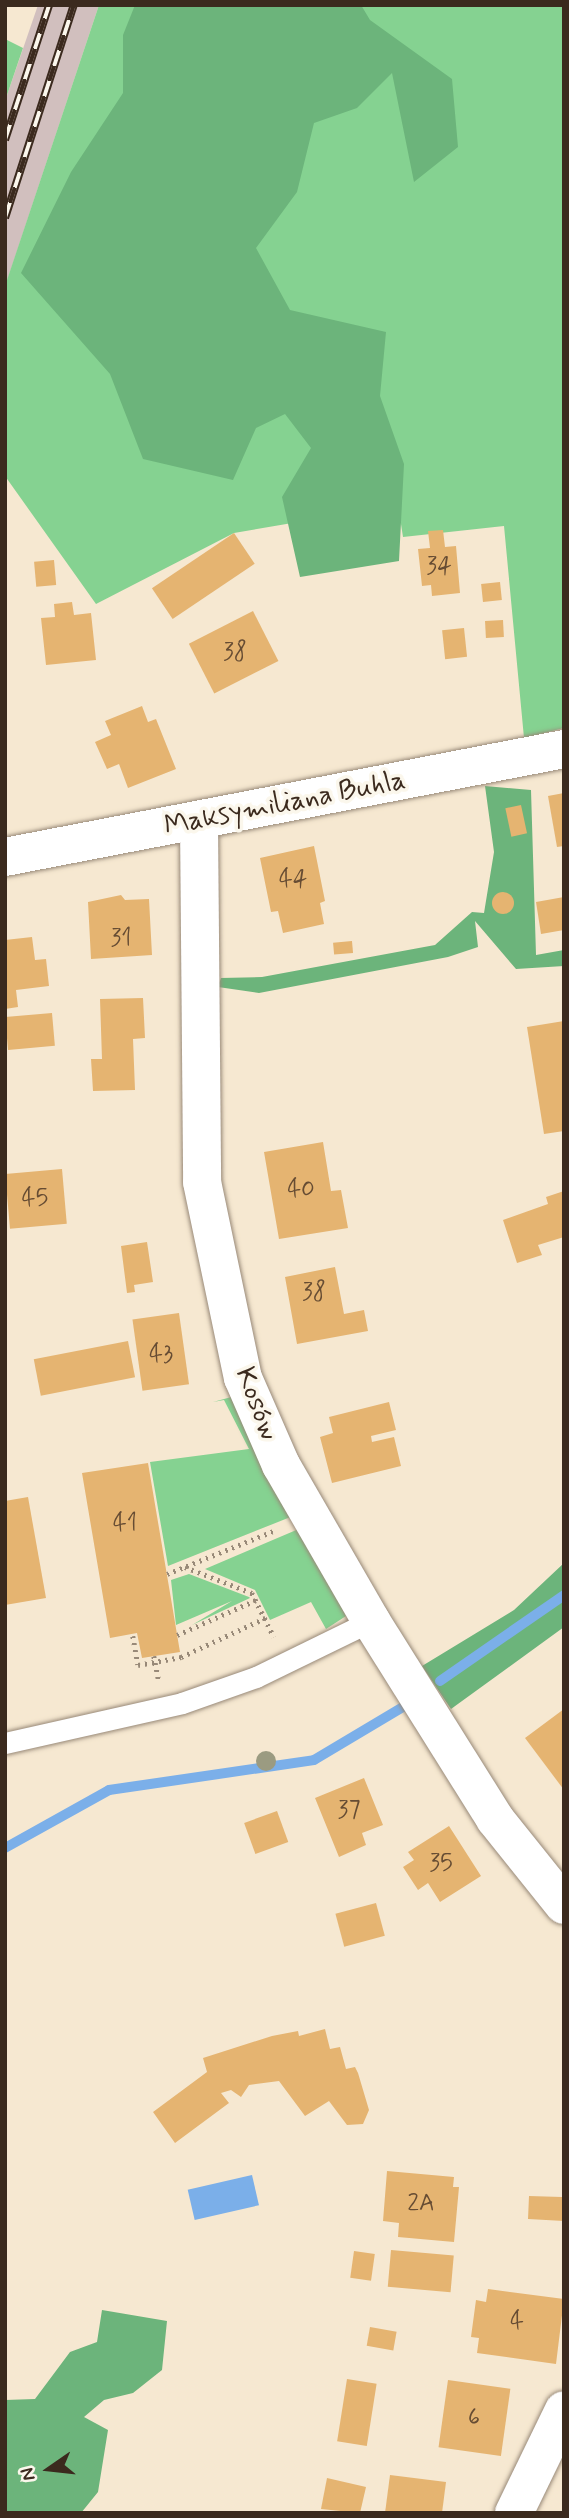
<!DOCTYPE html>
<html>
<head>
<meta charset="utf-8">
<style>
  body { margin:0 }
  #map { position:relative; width:569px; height:2518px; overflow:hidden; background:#f6e8d1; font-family:Mynerve,sans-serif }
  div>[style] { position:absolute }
  .industrial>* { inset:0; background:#d1bfbe }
  .green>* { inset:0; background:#85d291 }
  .forest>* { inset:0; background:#6cb47b }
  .water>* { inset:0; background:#7bafe9; transform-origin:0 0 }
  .stream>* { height:10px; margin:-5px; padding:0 5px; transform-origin:5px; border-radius:5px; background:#7bafe9 }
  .building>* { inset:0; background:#e5b471; transform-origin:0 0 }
  .round { border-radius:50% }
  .path>* { height:4.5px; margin-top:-2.25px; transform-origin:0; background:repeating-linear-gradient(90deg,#988978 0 2px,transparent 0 7px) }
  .roads { filter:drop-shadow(0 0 2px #988978) drop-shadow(0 0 2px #988978) }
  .lane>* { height:21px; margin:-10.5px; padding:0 10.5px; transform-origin:10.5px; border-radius:10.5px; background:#fff }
  .street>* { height:38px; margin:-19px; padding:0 19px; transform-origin:19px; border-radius:19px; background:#fff }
  .rail>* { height:8px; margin-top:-4px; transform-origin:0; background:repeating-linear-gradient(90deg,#fbf7ec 0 16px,#3b2a1e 0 32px); box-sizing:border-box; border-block:2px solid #3b2a1e }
  .trees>* { width:20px; height:20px; margin:-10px; border-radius:50%; background:#9b9b81 }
  span { translate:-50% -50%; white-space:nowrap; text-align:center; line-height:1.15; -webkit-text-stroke:7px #fbf7ec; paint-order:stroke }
  .number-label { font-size:24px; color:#664c33 }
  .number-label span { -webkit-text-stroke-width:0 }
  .street-label { font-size:28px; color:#3b2a1e }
  .frame { position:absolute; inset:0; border:7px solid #3b2a1e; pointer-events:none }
  .north { position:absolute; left:14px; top:2434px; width:70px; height:70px; -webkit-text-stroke:5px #fbf7ec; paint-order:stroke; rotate:256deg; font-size:19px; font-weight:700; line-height:28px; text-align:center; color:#3b2a1e }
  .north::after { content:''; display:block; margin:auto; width:24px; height:32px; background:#3b2a1e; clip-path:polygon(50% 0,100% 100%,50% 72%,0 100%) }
</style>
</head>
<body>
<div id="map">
  <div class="industrial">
    <i style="clip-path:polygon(38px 5px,99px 5px,5px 287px,5px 101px)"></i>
  </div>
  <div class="green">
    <i style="clip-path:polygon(99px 5px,564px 5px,564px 728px,524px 738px,504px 526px,403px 537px,398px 505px,234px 533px,96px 604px,5px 476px,5px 286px)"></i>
    <i style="clip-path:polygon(5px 39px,23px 48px,5px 101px)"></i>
    <i style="clip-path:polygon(235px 1396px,293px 1516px,168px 1566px,150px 1462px,249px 1449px,224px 1400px,213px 1402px)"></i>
    <i style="clip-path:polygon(301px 1528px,346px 1616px,326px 1629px,311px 1602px,270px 1620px,255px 1590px,205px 1569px)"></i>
    <i style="clip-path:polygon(189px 1574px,249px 1597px,250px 1598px,192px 1625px,232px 1601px,176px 1625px,171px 1580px)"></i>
  </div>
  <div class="forest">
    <i style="clip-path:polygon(135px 5px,361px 5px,370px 20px,452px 79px,458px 147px,414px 182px,392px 73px,357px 108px,314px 123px,297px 192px,256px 248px,290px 310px,386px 332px,380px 396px,404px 464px,399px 561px,300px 577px,282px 497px,311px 448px,285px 414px,256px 428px,233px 480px,143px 459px,110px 374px,21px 273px,71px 172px,123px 93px,123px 35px)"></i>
    <i style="clip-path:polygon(485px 786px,531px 790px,536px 955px,564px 950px,564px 966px,516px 969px,475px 921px,478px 947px,448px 957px,259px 993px,218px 987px,221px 978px,262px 977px,435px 945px,472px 912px,484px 913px,494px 852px)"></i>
    <i style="clip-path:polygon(564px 1563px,564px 1627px,451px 1709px,422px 1666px,514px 1610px)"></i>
    <i style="clip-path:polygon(102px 2310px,167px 2321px,162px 2370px,133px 2393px,104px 2400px,84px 2417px,108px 2430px,98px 2492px,81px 2513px,5px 2513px,5px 2400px,35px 2399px,70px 2352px,97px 2342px)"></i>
  </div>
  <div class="water">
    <i style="left:252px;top:2175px;width:31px;height:66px;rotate:77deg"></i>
  </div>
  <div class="stream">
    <i style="left:440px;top:1681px;width:151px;rotate:-34.7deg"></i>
    <i style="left:5px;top:1848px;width:119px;rotate:-29.1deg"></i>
    <i style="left:109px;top:1790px;width:207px;rotate:-8.3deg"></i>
    <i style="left:314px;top:1760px;width:104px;rotate:-30.8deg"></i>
  </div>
  <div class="building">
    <i style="clip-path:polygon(443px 530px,445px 547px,456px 546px,460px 593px,432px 596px,431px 585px,422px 586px,418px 549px,430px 548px,428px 531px)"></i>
    <i style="left:234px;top:533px;width:37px;height:99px;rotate:56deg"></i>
    <i style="left:54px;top:560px;width:25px;height:20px;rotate:85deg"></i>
    <i style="left:500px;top:582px;width:18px;height:19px;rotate:84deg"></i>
    <i style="clip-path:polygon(72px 602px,74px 615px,91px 613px,96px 660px,46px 665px,41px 618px,55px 617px,54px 604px)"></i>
    <i style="left:253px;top:611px;width:56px;height:72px;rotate:63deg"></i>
    <i style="left:503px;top:620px;width:17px;height:18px;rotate:87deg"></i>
    <i style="left:464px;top:628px;width:29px;height:22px;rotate:84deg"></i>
    <i style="clip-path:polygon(142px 706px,148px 722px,156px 719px,176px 769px,128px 788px,119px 764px,107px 769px,95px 742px,111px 735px,105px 721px)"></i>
    <i style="clip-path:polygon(564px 793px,564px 846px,557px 847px,548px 796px)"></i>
    <i style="left:521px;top:805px;width:29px;height:16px;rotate:78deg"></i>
    <i style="clip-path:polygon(314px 846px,325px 901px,320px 903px,324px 924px,283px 933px,278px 911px,271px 912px,260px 858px)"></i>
    <i class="round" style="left:492px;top:892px;width:22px;height:22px"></i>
    <i style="clip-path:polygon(121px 895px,125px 900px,149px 899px,152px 955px,91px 959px,88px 902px)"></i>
    <i style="clip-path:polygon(564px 897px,564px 930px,541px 934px,536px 902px)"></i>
    <i style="clip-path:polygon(32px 937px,35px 960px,46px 959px,49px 986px,16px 990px,18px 1007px,5px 1009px,5px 940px)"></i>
    <i style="left:352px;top:941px;width:12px;height:19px;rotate:85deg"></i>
    <i style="clip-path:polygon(143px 998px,145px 1038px,133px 1039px,135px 1090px,93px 1091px,91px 1059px,102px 1059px,100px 999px)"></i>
    <i style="left:52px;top:1013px;width:33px;height:47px;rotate:85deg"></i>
    <i style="clip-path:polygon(564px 1021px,564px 1131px,544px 1134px,527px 1027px)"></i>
    <i style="clip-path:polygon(323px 1142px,331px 1191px,341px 1190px,348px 1228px,279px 1239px,264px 1152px)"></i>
    <i style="left:62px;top:1169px;width:55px;height:57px;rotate:85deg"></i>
    <i style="clip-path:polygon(564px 1191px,564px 1237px,538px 1245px,542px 1255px,517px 1263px,503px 1220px,548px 1204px,546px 1197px)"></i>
    <i style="clip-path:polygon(147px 1242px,153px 1282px,134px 1285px,135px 1292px,127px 1293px,121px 1246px)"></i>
    <i style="clip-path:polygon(335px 1267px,344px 1314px,364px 1310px,368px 1331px,297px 1344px,285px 1277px)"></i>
    <i style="left:179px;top:1313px;width:72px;height:47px;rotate:82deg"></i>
    <i style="left:128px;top:1341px;width:37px;height:96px;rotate:79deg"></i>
    <i style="clip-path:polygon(389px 1402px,396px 1430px,371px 1436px,372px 1442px,394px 1437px,401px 1466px,332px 1483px,320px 1437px,333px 1433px,329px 1417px)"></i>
    <i style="clip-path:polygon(148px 1463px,180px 1652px,142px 1658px,137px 1633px,110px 1638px,82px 1473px)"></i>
    <i style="clip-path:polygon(28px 1497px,46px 1598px,5px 1605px,5px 1501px)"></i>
    <i style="clip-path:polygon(564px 1709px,564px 1790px,525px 1738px)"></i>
    <i style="clip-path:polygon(364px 1778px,383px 1825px,362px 1833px,366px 1845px,339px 1857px,315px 1798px)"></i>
    <i style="left:277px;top:1811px;width:33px;height:35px;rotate:70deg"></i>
    <i style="clip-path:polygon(449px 1826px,481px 1876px,440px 1902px,428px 1883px,418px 1890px,403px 1867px,414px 1860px,408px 1852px)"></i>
    <i style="left:376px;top:1903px;width:34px;height:42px;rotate:75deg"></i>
    <i style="clip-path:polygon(325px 2029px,330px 2049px,340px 2047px,346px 2069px,355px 2067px,358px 2073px,369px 2110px,363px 2124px,347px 2125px,329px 2101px,305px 2116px,279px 2081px,249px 2085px,241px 2097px,231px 2090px,221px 2093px,229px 2103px,175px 2143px,153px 2112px,207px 2072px,203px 2058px,272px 2036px,298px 2031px,299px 2036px)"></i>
    <i style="clip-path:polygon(387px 2171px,454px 2177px,453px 2187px,459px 2187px,454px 2242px,398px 2237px,399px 2223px,383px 2221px)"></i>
    <i style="clip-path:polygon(564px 2192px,564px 2221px,528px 2219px,529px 2196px,562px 2197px)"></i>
    <i style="left:391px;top:2250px;width:63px;height:37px;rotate:5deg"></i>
    <i style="left:354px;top:2251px;width:21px;height:27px;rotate:8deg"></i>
    <i style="clip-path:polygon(488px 2289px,564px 2299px,556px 2364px,477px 2353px,479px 2338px,471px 2337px,476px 2300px,486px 2302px)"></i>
    <i style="left:370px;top:2327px;width:27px;height:19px;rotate:10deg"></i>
    <i style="left:347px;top:2379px;width:30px;height:63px;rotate:9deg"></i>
    <i style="left:448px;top:2380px;width:63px;height:68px;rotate:8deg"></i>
    <i style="clip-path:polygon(390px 2475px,446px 2482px,442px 2513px,385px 2513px)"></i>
    <i style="clip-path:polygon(327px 2478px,366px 2487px,360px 2513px,321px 2509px)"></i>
  </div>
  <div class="path">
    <i style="left:185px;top:1567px;width:72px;rotate:21.2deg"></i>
    <i style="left:252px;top:1593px;width:49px;rotate:63.4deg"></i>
    <i style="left:167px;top:1574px;width:118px;rotate:-22deg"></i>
    <i style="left:177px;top:1635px;width:86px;rotate:-23.9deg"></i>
    <i style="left:133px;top:1636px;width:29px;rotate:80deg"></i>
    <i style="left:138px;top:1665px;width:44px;rotate:-10.5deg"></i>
    <i style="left:181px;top:1657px;width:93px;rotate:-24.9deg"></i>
    <i style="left:154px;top:1656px;width:25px;rotate:79deg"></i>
  </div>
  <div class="roads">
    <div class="lane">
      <i style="left:5px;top:1743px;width:181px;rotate:-12.7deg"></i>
      <i style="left:182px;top:1703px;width:78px;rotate:-19.4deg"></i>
      <i style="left:256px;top:1677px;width:128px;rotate:-26deg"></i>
    </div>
    <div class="street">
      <i style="left:199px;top:822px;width:360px;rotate:89.5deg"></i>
      <i style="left:202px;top:1182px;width:200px;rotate:78.2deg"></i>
      <i style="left:243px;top:1378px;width:95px;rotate:66.4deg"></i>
      <i style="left:281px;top:1465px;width:180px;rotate:60deg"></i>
      <i style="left:371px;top:1621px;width:234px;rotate:57.9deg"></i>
      <i style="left:495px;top:1819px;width:110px;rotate:51.3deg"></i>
      <i style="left:5px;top:857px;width:569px;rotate:-10.93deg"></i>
      <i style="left:514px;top:2513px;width:114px;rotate:-64.1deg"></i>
    </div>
  </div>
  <div class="rail">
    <i style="left:5px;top:140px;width:142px;rotate:-71.9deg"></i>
    <i style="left:5px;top:218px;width:224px;rotate:-72.1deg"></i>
  </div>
  <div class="trees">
    <i style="left:266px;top:1761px"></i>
  </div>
  <div class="number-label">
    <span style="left:439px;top:567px">34</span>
    <span style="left:235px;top:653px">38</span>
    <span style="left:293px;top:880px">44</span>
    <span style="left:121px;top:939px">31</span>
    <span style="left:301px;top:1190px">40</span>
    <span style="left:35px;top:1199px">45</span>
    <span style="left:314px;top:1293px">38</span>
    <span style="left:161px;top:1355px">43</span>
    <span style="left:125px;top:1524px">41</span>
    <span style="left:349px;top:1811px">37</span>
    <span style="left:441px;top:1864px">35</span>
    <span style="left:421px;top:2204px">2A</span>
    <span style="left:517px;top:2322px">4</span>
    <span style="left:474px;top:2418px">6</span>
  </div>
  <div class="street-label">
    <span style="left:285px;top:804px;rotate:-11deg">Maksymiliana Buhla</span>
    <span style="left:256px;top:1404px;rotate:69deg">Kosów</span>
  </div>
  <div class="frame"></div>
  <div class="north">N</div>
</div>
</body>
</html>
